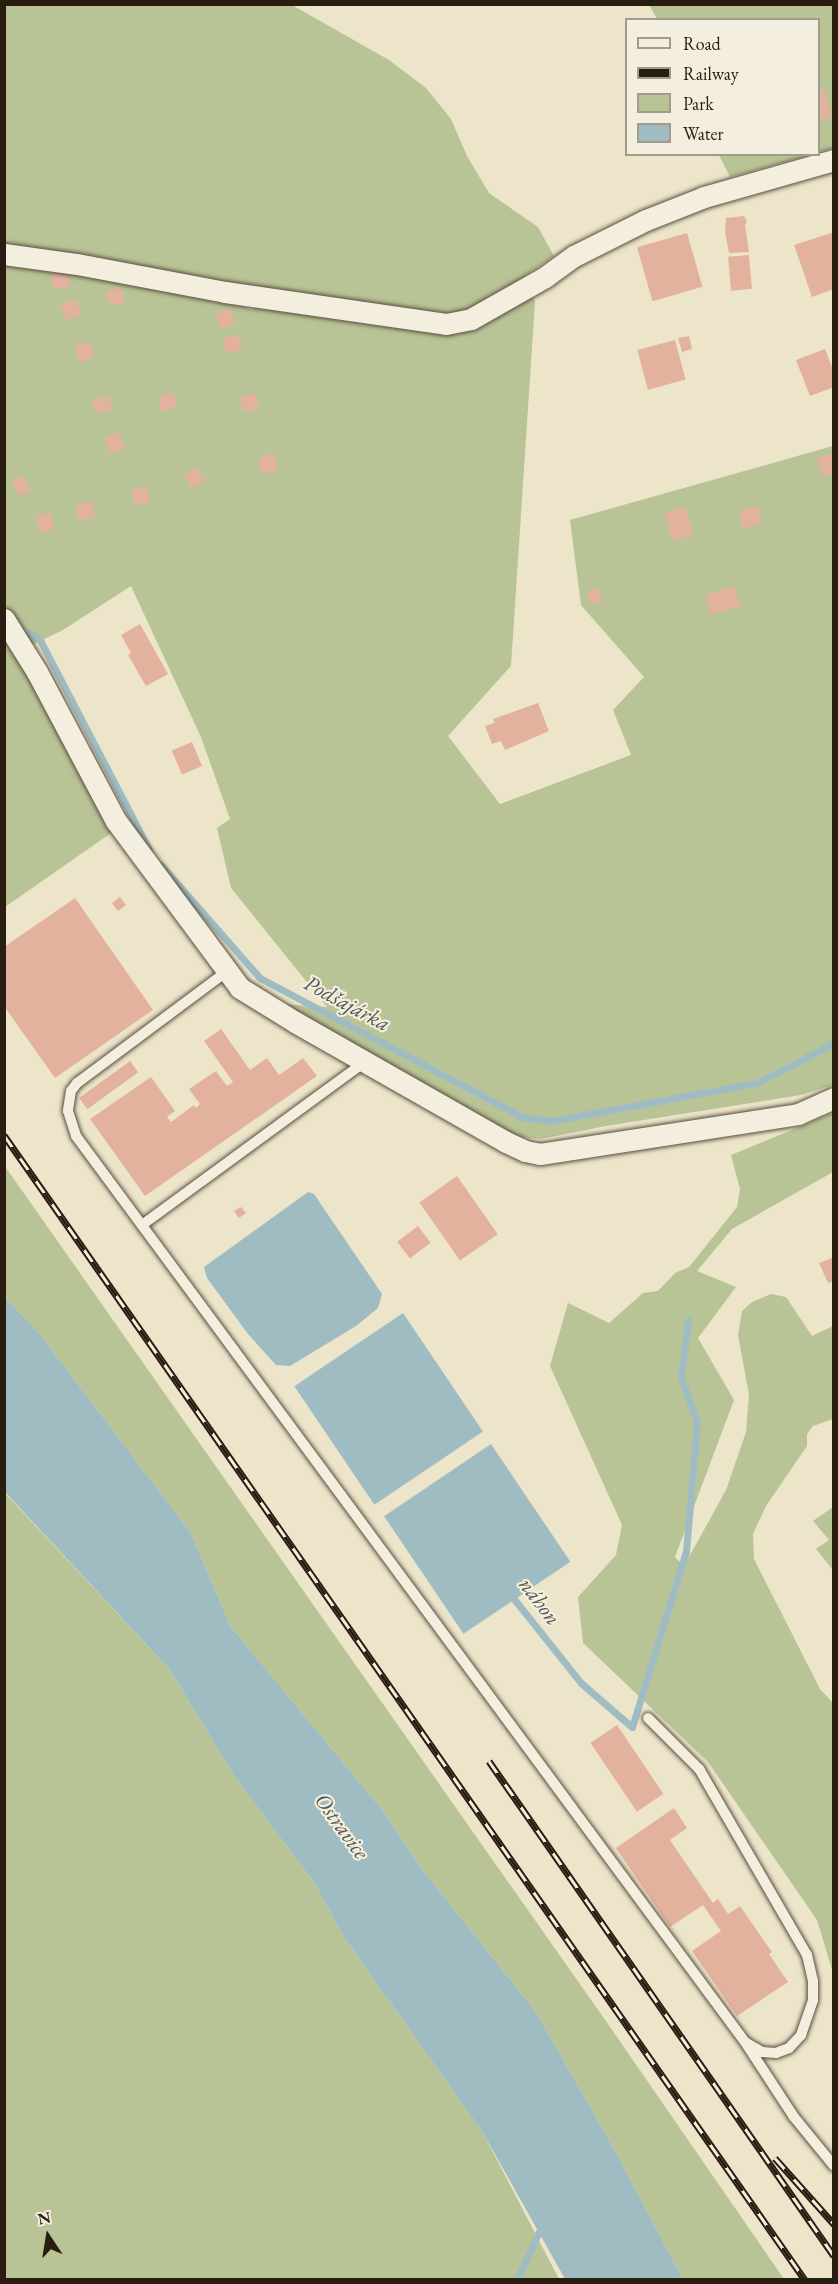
<!DOCTYPE html>
<html>
<head>
<meta charset="utf-8">
<style>
  body { margin:0 }
  #map { position:relative; width:838px; height:2284px; overflow:hidden; background:#ede5ca; font-family:"EB Garamond",serif }
  div>[style] { position:absolute }
  .green>* { inset:0; background:#b9c496 }
  .water>* { inset:0; background:#9fbcc2; transform-origin:0 0 }
  .stream>* { height:7px; margin:-3.5px; padding:0 3.5px; transform-origin:3.5px; border-radius:3.5px; background:#9fbcc2 }
  .building>* { inset:0; background:#e3b29e; transform-origin:0 0 }
  .roads { filter:drop-shadow(0 0 2px #5a4e3f) drop-shadow(0 0 2px #5a4e3f) }
  .service>* { height:10px; margin:-5px; padding:0 5px; transform-origin:5px; border-radius:5px; background:#f3eedd }
  .minor>* { height:21px; margin:-10.5px; padding:0 10.5px; transform-origin:10.5px; border-radius:10.5px; background:#f3eedd }
  .rail>* { height:7px; margin-top:-3.5px; transform-origin:0; background:repeating-linear-gradient(90deg,#f3eedd 0 14px,#291c11 0 28px); box-sizing:border-box; border-block:2px solid #291c11 }
  span { translate:-50% -50%; white-space:nowrap; text-align:center; line-height:1.15; -webkit-text-stroke:4.5px #f3eedd; paint-order:stroke }
  .water-label { font-size:22px; color:#52544f; font-style:italic }
  .frame { position:absolute; inset:0; border:6px solid #291c11; pointer-events:none }
  .legend { position:absolute; left:625px; top:18px; width:195px; height:138px; box-sizing:border-box; background:#f3eedd; border:2px solid #a29a8b; margin:0; padding:8px 10px; list-style:none; font-size:18px; color:#291c11 }
  .legend li { display:flex; align-items:center; gap:12px; height:30px }
  .legend b { width:30px; border:2px solid #a29a8b }
  .north { position:absolute; left:18px; top:2206px; width:60px; height:60px; -webkit-text-stroke:4px #f3eedd; paint-order:stroke; rotate:348deg; font-size:16px; font-weight:700; line-height:24px; text-align:center; color:#291c11 }
  .north::after { content:''; display:block; margin:auto; width:21px; height:27px; background:#291c11; clip-path:polygon(50% 0,100% 100%,50% 72%,0 100%) }
</style>
</head>
<body>
<div id="map">
  <div class="green">
    <i style="clip-path:polygon(4px 5px,292px 5px,389px 60px,426px 88px,451px 119px,467px 156px,489px 193px,538px 227px,554px 256px,524px 276px,535px 302px,511px 666px,448px 736px,500px 804px,631px 755px,613px 710px,644px 677px,581px 605px,570px 520px,833px 446px,833px 1085px,801px 1095px,606px 1126px,541px 1139px,522px 1137px,507px 1132px,282px 1004px,327px 1007px,231px 888px,217px 828px,230px 819px,201px 737px,131px 586px,63px 630px,32px 645px,5px 606px,5px 261px,166px 284px,254px 310px,242px 290px,119px 262px,5px 245px)"></i>
    <i style="clip-path:polygon(649px 5px,831px 5px,834px 11px,833px 148px,819px 152px,818px 20px,657px 19px)"></i>
    <i style="clip-path:polygon(719px 155px,810px 155px,730px 177px)"></i>
    <i style="clip-path:polygon(4px 632px,114px 831px,5px 907px,4px 907px)"></i>
    <i style="clip-path:polygon(833px 1113px,833px 1172px,732px 1229px,697px 1271px,736px 1287px,698px 1338px,734px 1400px,675px 1557px,684px 1566px,726px 1490px,746px 1432px,749px 1395px,738px 1335px,742px 1311px,752px 1302px,771px 1294px,786px 1297px,812px 1336px,833px 1326px,833px 1419px,813px 1426px,807px 1434px,807px 1446px,766px 1506px,753px 1534px,754px 1559px,820px 1689px,833px 1703px,833px 1973px,817px 1920px,708px 1762px,583px 1643px,578px 1597px,616px 1555px,622px 1525px,550px 1366px,568px 1303px,609px 1323px,643px 1293px,658px 1291px,675px 1273px,689px 1267px,737px 1207px,740px 1189px,731px 1155px)"></i>
    <i style="clip-path:polygon(4px 1165px,608px 2024px,784px 2279px,683px 2279px,613px 2147px,536px 2012px,422px 1869px,384px 1812px,231px 1627px,191px 1533px,39px 1333px,5px 1297px)"></i>
    <i style="clip-path:polygon(4px 1492px,170px 1670px,234px 1776px,315px 1884px,343px 1936px,483px 2133px,559px 2279px,5px 2279px)"></i>
    <i style="clip-path:polygon(833px 1507px,833px 1570px,816px 1549px,829px 1540px,813px 1521px)"></i>
  </div>
  <div class="water">
    <i style="clip-path:polygon(308px 1192px,314px 1194px,382px 1294px,378px 1308px,356px 1326px,290px 1366px,276px 1365px,248px 1334px,207px 1278px,204px 1267px)"></i>
    <i style="clip-path:polygon(5px 1297px,39px 1333px,191px 1533px,231px 1627px,384px 1812px,422px 1869px,536px 2012px,613px 2147px,683px 2279px,565px 2279px,483px 2133px,343px 1936px,315px 1884px,234px 1776px,170px 1670px,5px 1492px)"></i>
    <i style="left:403px;top:1313px;width:143px;height:131px;rotate:56deg"></i>
    <i style="left:491px;top:1444px;width:142px;height:129px;rotate:56deg"></i>
  </div>
  <div class="stream">
    <i style="left:17px;top:636px;width:13px;rotate:-13deg"></i>
    <i style="left:30px;top:633px;width:12px;rotate:35deg"></i>
    <i style="left:40px;top:640px;width:236px;rotate:62.5deg"></i>
    <i style="left:161px;top:865px;width:150px;rotate:48.8deg"></i>
    <i style="left:260px;top:978px;width:297px;rotate:27.9deg"></i>
    <i style="left:522px;top:1117px;width:29px;rotate:8deg"></i>
    <i style="left:551px;top:1121px;width:209px;rotate:-10.5deg"></i>
    <i style="left:757px;top:1083px;width:87px;rotate:-27.5deg"></i>
    <i style="left:510px;top:1594px;width:114px;rotate:51.4deg"></i>
    <i style="left:581px;top:1683px;width:67px;rotate:40.8deg"></i>
    <i style="left:632px;top:1727px;width:184px;rotate:-72.9deg"></i>
    <i style="left:686px;top:1551px;width:129px;rotate:-85.1deg"></i>
    <i style="left:697px;top:1422px;width:48px;rotate:-109.6deg"></i>
    <i style="left:681px;top:1377px;width:57px;rotate:-83deg"></i>
    <i style="left:517px;top:2280px;width:60px;rotate:-65.6deg"></i>
  </div>
  <div class="building">
    <i style="clip-path:polygon(824px 89px,832px 117px,818px 121px,818px 91px)"></i>
    <i style="clip-path:polygon(744px 216px,747px 221px,745px 225px,749px 252px,729px 253px,725px 232px,726px 218px)"></i>
    <i style="clip-path:polygon(834px 232px,834px 289px,812px 297px,794px 245px)"></i>
    <i style="left:687px;top:233px;width:56px;height:52px;rotate:74deg"></i>
    <i style="left:749px;top:255px;width:34px;height:21px;rotate:85deg"></i>
    <i style="left:53px;top:273px;width:17px;height:15px;rotate:3deg"></i>
    <i style="left:121px;top:287px;width:16px;height:16px;rotate:75deg"></i>
    <i style="left:77px;top:300px;width:16px;height:16px;rotate:76deg"></i>
    <i style="left:231px;top:309px;width:16px;height:16px;rotate:75deg"></i>
    <i style="left:238px;top:334px;width:16px;height:16px;rotate:75deg"></i>
    <i style="clip-path:polygon(689px 336px,692px 349px,682px 352px,678px 338px)"></i>
    <i style="left:675px;top:340px;width:41px;height:39px;rotate:75deg"></i>
    <i style="left:90px;top:341px;width:17px;height:16px;rotate:73deg"></i>
    <i style="clip-path:polygon(825px 349px,834px 372px,834px 387px,810px 396px,796px 360px)"></i>
    <i style="left:173px;top:392px;width:15px;height:17px;rotate:70deg"></i>
    <i style="left:255px;top:393px;width:16px;height:16px;rotate:75deg"></i>
    <i style="left:109px;top:396px;width:14px;height:17px;rotate:78deg"></i>
    <i style="left:120px;top:432px;width:17px;height:16px;rotate:73deg"></i>
    <i style="left:273px;top:453px;width:17px;height:16px;rotate:73deg"></i>
    <i style="clip-path:polygon(834px 453px,834px 473px,822px 476px,817px 457px)"></i>
    <i style="left:198px;top:468px;width:15px;height:15px;rotate:67deg"></i>
    <i style="left:25px;top:476px;width:16px;height:13px;rotate:72deg"></i>
    <i style="left:146px;top:486px;width:16px;height:16px;rotate:72deg"></i>
    <i style="left:91px;top:501px;width:16px;height:16px;rotate:75deg"></i>
    <i style="left:757px;top:506px;width:18px;height:19px;rotate:74deg"></i>
    <i style="left:685px;top:507px;width:29px;height:21px;rotate:74deg"></i>
    <i style="left:50px;top:512px;width:17px;height:15px;rotate:73deg"></i>
    <i style="left:734px;top:586px;width:21px;height:30px;rotate:73deg"></i>
    <i style="left:600px;top:589px;width:13px;height:12px;rotate:81deg"></i>
    <i style="clip-path:polygon(140px 624px,168px 674px,146px 686px,128px 655px,131px 653px,121px 635px)"></i>
    <i style="clip-path:polygon(538px 703px,549px 731px,505px 750px,501px 741px,492px 744px,485px 726px,494px 723px,493px 719px)"></i>
    <i style="left:192px;top:742px;width:26px;height:22px;rotate:67deg"></i>
    <i style="left:120px;top:897px;width:10px;height:10px;rotate:53deg"></i>
    <i style="clip-path:polygon(75px 898px,153px 1010px,55px 1078px,4px 1006px,4px 947px)"></i>
    <i style="clip-path:polygon(221px 1029px,250px 1070px,267px 1058px,279px 1075px,303px 1058px,317px 1076px,145px 1196px,90px 1119px,151px 1077px,175px 1111px,167px 1117px,171px 1122px,194px 1105px,196px 1108px,200px 1104px,189px 1089px,216px 1071px,227px 1086px,233px 1082px,204px 1041px)"></i>
    <i style="left:130px;top:1061px;width:14px;height:63px;rotate:54deg"></i>
    <i style="left:457px;top:1176px;width:71px;height:46px;rotate:55deg"></i>
    <i style="clip-path:polygon(241px 1207px,246px 1213px,239px 1218px,234px 1211px)"></i>
    <i style="left:418px;top:1226px;width:21px;height:26px;rotate:53deg"></i>
    <i style="clip-path:polygon(834px 1257px,834px 1281px,828px 1283px,819px 1263px)"></i>
    <i style="left:617px;top:1725px;width:83px;height:32px;rotate:56deg"></i>
    <i style="clip-path:polygon(674px 1808px,687px 1828px,670px 1840px,713px 1903px,718px 1899px,728px 1914px,740px 1906px,772px 1952px,769px 1954px,788px 1982px,737px 2016px,692px 1951px,721px 1931px,703px 1905px,670px 1927px,616px 1848px)"></i>
  </div>
  <div class="roads">
    <div class="service">
      <i style="left:226px;top:972px;width:186px;rotate:143.3deg"></i>
      <i style="left:77px;top:1083px;width:10px;rotate:127deg"></i>
      <i style="left:71px;top:1091px;width:20px;rotate:99deg"></i>
      <i style="left:68px;top:1111px;width:26px;rotate:72deg"></i>
      <i style="left:76px;top:1136px;width:1126px;rotate:53.56deg"></i>
      <i style="left:745px;top:2042px;width:20px;rotate:30deg"></i>
      <i style="left:762px;top:2052px;width:14px;rotate:4deg"></i>
      <i style="left:776px;top:2053px;width:14px;rotate:-21deg"></i>
      <i style="left:789px;top:2048px;width:18px;rotate:-47deg"></i>
      <i style="left:801px;top:2035px;width:37px;rotate:-71deg"></i>
      <i style="left:813px;top:2000px;width:19px;rotate:-90deg"></i>
      <i style="left:813px;top:1981px;width:27px;rotate:-103deg"></i>
      <i style="left:807px;top:1955px;width:215px;rotate:-120.1deg"></i>
      <i style="left:699px;top:1769px;width:72px;rotate:-135deg"></i>
      <i style="left:142px;top:1225px;width:276px;rotate:-36.2deg"></i>
      <i style="left:747px;top:2045px;width:86px;rotate:56.9deg"></i>
      <i style="left:794px;top:2117px;width:63px;rotate:50.8deg"></i>
    </div>
    <div class="minor">
      <i style="left:4px;top:254px;width:74px;rotate:7.8deg"></i>
      <i style="left:77px;top:264px;width:151px;rotate:10.7deg"></i>
      <i style="left:225px;top:292px;width:223px;rotate:8.2deg"></i>
      <i style="left:446px;top:324px;width:25px;rotate:-11deg"></i>
      <i style="left:471px;top:319px;width:85px;rotate:-29.6deg"></i>
      <i style="left:545px;top:277px;width:36px;rotate:-36deg"></i>
      <i style="left:574px;top:256px;width:80px;rotate:-26.6deg"></i>
      <i style="left:646px;top:220px;width:62px;rotate:-21.6deg"></i>
      <i style="left:704px;top:197px;width:135px;rotate:-15.9deg"></i>
      <i style="left:4px;top:619px;width:62px;rotate:58.1deg"></i>
      <i style="left:37px;top:672px;width:169px;rotate:62.1deg"></i>
      <i style="left:116px;top:821px;width:208px;rotate:53.4deg"></i>
      <i style="left:240px;top:988px;width:65px;rotate:31.7deg"></i>
      <i style="left:295px;top:1022px;width:243px;rotate:29.6deg"></i>
      <i style="left:506px;top:1142px;width:21px;rotate:25deg"></i>
      <i style="left:525px;top:1151px;width:15px;rotate:11deg"></i>
      <i style="left:540px;top:1154px;width:261px;rotate:-8.8deg"></i>
      <i style="left:798px;top:1114px;width:39px;rotate:-24deg"></i>
    </div>
  </div>
  <div class="rail">
    <i style="left:4px;top:1135px;width:1397px;rotate:55.02deg"></i>
    <i style="left:489px;top:1761px;width:603px;rotate:55.12deg"></i>
    <i style="left:775px;top:2158px;width:89px;rotate:48.2deg"></i>
  </div>
  <div class="water-label">
    <span style="left:347px;top:1003px;rotate:28deg">Podšajárka</span>
    <span style="left:540px;top:1601px;rotate:53deg">náhon</span>
    <span style="left:342px;top:1826px;rotate:54deg">Ostravice</span>
  </div>
  <div class="frame"></div>
  <ul class="legend">
  <li><b style="height:8px;background:#f3eedd"></b>Road</li>
  <li><b style="height:8px;background:#291c11"></b>Railway</li>
  <li><b style="height:16px;background:#b9c496"></b>Park</li>
  <li><b style="height:16px;background:#9fbcc2"></b>Water</li>
  </ul>
  <div class="north">N</div>
</div>
</body>
</html>
